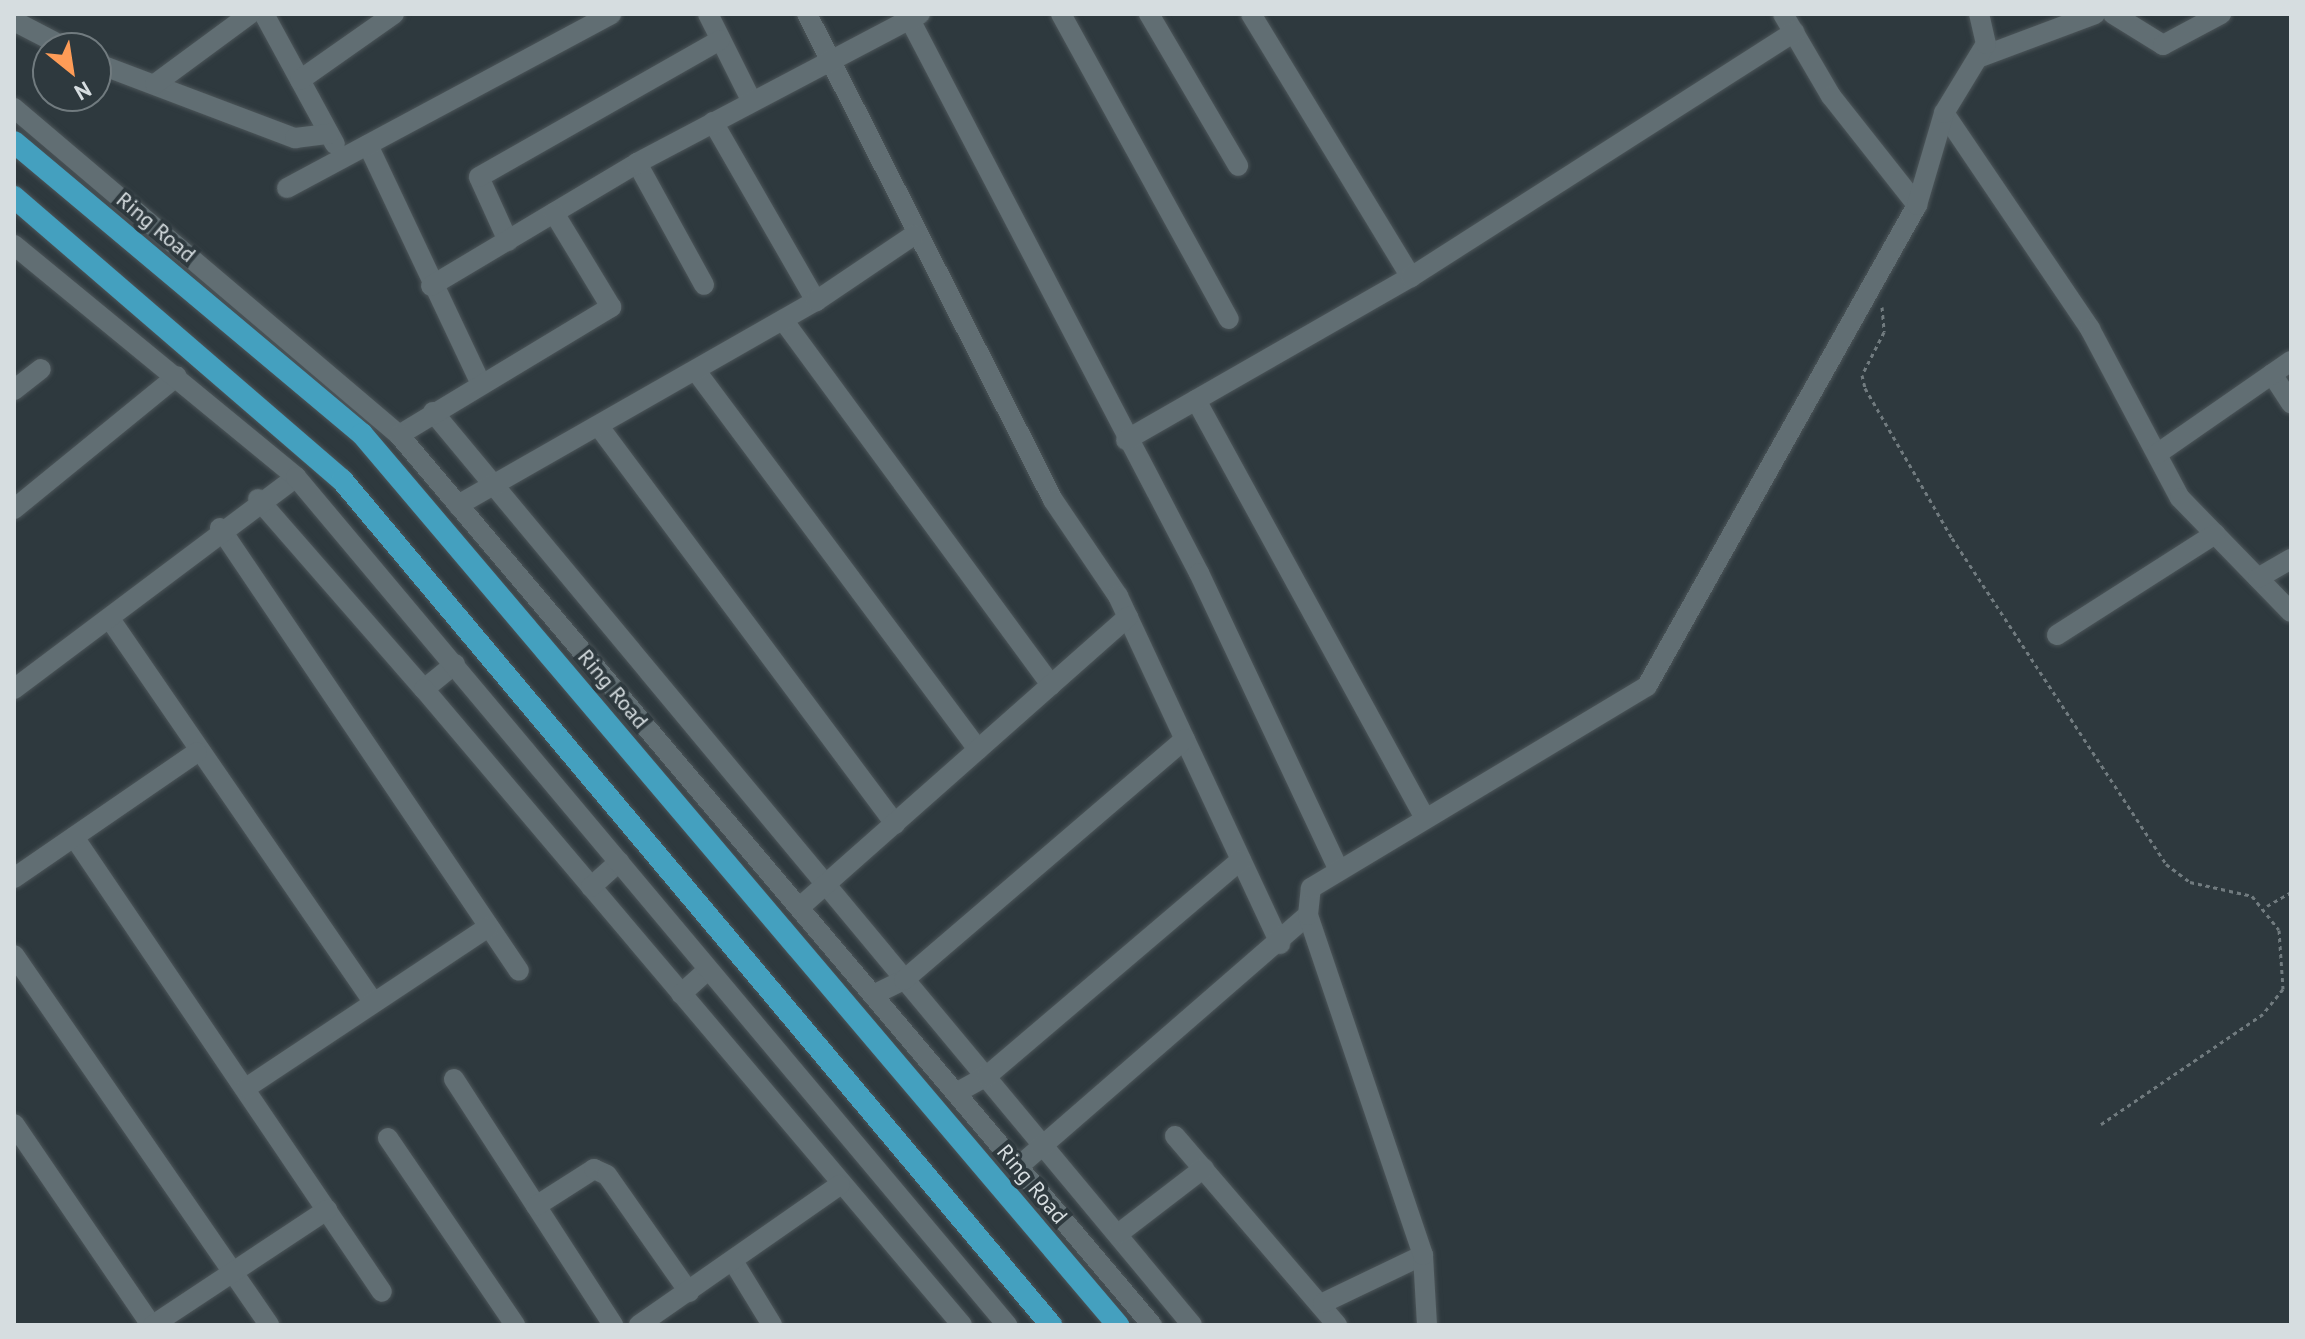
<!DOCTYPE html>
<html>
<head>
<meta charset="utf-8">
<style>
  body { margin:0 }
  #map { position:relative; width:2305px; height:1339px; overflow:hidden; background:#2e393e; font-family:"PT Sans",sans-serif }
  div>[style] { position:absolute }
  .path>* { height:3px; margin-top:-1.5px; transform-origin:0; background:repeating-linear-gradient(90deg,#717b7f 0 4px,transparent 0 8px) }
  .roads { filter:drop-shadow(0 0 2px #4c5559) drop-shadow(0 0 2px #4c5559) }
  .minor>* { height:20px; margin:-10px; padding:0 10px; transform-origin:10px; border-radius:10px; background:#616e73 }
  .tertiary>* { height:20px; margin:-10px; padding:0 10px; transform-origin:10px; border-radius:10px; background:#616e73 }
  .trunk>* { height:22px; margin:-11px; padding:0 11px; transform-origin:11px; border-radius:11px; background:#44a0bf }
  span { translate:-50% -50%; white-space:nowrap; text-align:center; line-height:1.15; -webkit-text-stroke:8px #2e393e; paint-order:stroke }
  .street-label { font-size:22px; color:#d6dde0 }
  .frame { position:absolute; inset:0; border:16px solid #d6dde0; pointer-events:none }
  .north { position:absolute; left:32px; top:32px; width:80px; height:80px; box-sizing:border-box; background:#2e393e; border:2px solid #717b7f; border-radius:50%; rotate:150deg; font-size:22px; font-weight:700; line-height:32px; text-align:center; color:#d6dde0 }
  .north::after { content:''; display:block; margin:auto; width:28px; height:36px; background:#fe9c57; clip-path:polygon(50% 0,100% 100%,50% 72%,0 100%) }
</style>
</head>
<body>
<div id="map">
  <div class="path">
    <i style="left:1882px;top:307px;width:25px;rotate:85deg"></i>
    <i style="left:1884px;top:332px;width:48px;rotate:117.1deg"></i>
    <i style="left:1862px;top:375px;width:13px;rotate:77deg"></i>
    <i style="left:1865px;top:388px;width:173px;rotate:59.9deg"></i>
    <i style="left:1952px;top:538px;width:390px;rotate:56.7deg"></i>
    <i style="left:2166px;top:864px;width:30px;rotate:37deg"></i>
    <i style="left:2190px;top:882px;width:64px;rotate:12.7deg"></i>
    <i style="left:2252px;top:896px;width:43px;rotate:51.5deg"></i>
    <i style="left:2279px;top:930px;width:59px;rotate:86.1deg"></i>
    <i style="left:2283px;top:989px;width:32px;rotate:129deg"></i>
    <i style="left:2263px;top:1014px;width:196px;rotate:145.8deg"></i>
    <i style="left:2267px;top:906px;width:28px;rotate:-30deg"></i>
  </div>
  <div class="roads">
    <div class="minor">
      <i style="left:264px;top:14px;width:148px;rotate:61.4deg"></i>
      <i style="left:708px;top:14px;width:98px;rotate:63.4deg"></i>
      <i style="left:807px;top:14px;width:545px;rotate:63.15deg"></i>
      <i style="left:1053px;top:500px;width:116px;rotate:55.9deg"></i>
      <i style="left:1118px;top:596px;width:384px;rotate:65deg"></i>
      <i style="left:907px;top:14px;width:631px;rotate:62.42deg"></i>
      <i style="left:1199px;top:573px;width:328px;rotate:64.8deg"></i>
      <i style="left:1061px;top:14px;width:348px;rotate:61.2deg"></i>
      <i style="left:1149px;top:14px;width:176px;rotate:59.6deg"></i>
      <i style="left:1251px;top:14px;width:308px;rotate:58.7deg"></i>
      <i style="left:1783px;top:14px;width:95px;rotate:59.7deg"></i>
      <i style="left:1831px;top:96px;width:139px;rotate:51.7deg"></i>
      <i style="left:2113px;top:14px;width:59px;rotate:31.8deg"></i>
      <i style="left:2163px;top:45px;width:66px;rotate:-28.1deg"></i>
      <i style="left:14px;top:21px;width:59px;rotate:27.4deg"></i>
      <i style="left:1978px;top:58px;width:125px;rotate:-20.6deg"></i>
      <i style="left:96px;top:63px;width:213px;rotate:20.7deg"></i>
      <i style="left:295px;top:138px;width:34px;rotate:-7deg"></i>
      <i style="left:300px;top:80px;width:115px;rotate:-35.1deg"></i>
      <i style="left:155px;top:84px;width:118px;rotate:-36.4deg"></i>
      <i style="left:1944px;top:113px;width:261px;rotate:55.9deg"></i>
      <i style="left:2090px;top:329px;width:191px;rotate:62deg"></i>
      <i style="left:2180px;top:498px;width:159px;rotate:45.8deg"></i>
      <i style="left:713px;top:122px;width:207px;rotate:60.1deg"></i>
      <i style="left:368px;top:145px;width:264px;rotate:64.7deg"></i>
      <i style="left:637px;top:163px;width:139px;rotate:61.2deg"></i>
      <i style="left:287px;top:188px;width:368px;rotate:-28.2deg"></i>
      <i style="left:508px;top:241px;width:70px;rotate:-114.4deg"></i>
      <i style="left:479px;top:177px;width:277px;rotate:-29.6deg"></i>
      <i style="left:431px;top:286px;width:240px;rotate:-30.8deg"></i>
      <i style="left:637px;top:163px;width:320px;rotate:-27.8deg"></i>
      <i style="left:783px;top:320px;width:453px;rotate:53.7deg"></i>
      <i style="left:696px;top:371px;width:472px;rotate:53.3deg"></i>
      <i style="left:2272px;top:374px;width:35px;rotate:57deg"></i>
      <i style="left:14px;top:390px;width:34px;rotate:-38deg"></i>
      <i style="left:1196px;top:400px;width:477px;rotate:61.3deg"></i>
      <i style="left:433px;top:412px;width:1187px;rotate:50.26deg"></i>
      <i style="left:600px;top:428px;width:494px;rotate:53.3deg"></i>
      <i style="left:399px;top:435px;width:248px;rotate:-31.1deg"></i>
      <i style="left:611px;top:307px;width:110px;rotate:-121.2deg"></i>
      <i style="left:1126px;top:440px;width:328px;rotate:-29.8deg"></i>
      <i style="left:1411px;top:277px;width:455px;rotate:-32.6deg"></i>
      <i style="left:2157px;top:454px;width:163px;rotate:-34.8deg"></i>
      <i style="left:258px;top:499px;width:252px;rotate:48.9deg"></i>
      <i style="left:458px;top:505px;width:412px;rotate:-29.7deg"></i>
      <i style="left:816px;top:301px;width:118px;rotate:-34deg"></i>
      <i style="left:14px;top:509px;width:210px;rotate:-39.2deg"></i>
      <i style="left:220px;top:528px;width:534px;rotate:55.98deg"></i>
      <i style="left:2258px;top:578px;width:38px;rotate:-30deg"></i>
      <i style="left:110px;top:619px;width:464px;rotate:55.5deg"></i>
      <i style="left:2057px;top:635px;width:188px;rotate:-32.6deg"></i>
      <i style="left:455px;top:664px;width:40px;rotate:141deg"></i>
      <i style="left:424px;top:689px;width:833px;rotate:49.77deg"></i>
      <i style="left:14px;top:689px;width:353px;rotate:-36.9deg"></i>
      <i style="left:74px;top:837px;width:549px;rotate:55.91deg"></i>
      <i style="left:14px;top:878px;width:222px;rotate:-34.5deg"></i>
      <i style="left:591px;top:887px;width:38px;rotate:-42deg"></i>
      <i style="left:800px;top:907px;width:438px;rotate:-41.5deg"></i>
      <i style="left:14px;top:955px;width:449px;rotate:55.4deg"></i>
      <i style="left:681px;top:994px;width:36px;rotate:-42deg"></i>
      <i style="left:873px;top:995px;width:34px;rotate:-26deg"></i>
      <i style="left:904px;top:980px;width:370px;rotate:-40.6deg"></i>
      <i style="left:454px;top:1079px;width:293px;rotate:57.1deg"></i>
      <i style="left:246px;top:1088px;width:291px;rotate:-33.6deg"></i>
      <i style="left:956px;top:1093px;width:35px;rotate:-29deg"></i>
      <i style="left:987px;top:1076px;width:333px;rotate:-40.4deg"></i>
      <i style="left:14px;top:1124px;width:243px;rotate:55.7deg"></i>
      <i style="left:1175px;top:1136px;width:249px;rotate:49.4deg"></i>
      <i style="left:388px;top:1138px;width:226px;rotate:55.8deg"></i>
      <i style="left:1018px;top:1167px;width:384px;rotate:-41deg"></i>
      <i style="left:536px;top:1206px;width:69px;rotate:-32.5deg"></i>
      <i style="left:594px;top:1169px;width:14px;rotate:25deg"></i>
      <i style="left:607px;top:1175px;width:143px;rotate:55deg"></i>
      <i style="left:1118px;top:1234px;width:108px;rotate:-37.5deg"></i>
      <i style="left:733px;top:1261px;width:75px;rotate:58.6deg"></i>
      <i style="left:1323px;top:1303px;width:111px;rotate:-25.6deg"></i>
      <i style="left:153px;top:1325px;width:209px;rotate:-33.5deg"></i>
      <i style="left:639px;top:1325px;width:245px;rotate:-34.9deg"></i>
      <i style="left:1427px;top:1325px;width:70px;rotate:-93.3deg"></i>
      <i style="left:1423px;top:1255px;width:359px;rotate:-108.7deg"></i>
      <i style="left:1308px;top:915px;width:27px;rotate:-84deg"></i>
      <i style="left:1311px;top:888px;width:392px;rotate:-31deg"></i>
      <i style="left:1647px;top:686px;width:552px;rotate:-60.69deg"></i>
      <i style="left:1917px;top:205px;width:96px;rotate:-73.6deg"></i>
      <i style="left:1944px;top:113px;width:81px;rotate:-58.7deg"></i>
      <i style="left:1986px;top:44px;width:31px;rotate:-103deg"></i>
    </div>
    <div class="tertiary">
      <i style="left:14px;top:108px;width:505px;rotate:40.34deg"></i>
      <i style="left:399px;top:435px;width:1166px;rotate:49.77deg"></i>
      <i style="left:14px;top:245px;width:365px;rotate:39.4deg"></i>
      <i style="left:296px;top:477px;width:1107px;rotate:50.02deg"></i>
    </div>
    <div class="trunk">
      <i style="left:14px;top:142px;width:454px;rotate:40deg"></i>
      <i style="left:362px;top:434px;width:1169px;rotate:49.69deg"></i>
      <i style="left:14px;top:197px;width:433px;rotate:40.8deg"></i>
      <i style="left:342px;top:480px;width:1103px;rotate:50deg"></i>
    </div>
  </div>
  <div class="street-label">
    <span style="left:156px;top:227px;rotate:40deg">Ring Road</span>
    <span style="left:613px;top:689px;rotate:50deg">Ring Road</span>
    <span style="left:1032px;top:1184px;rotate:50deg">Ring Road</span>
  </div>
  <div class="frame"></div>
  <div class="north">N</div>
</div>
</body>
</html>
